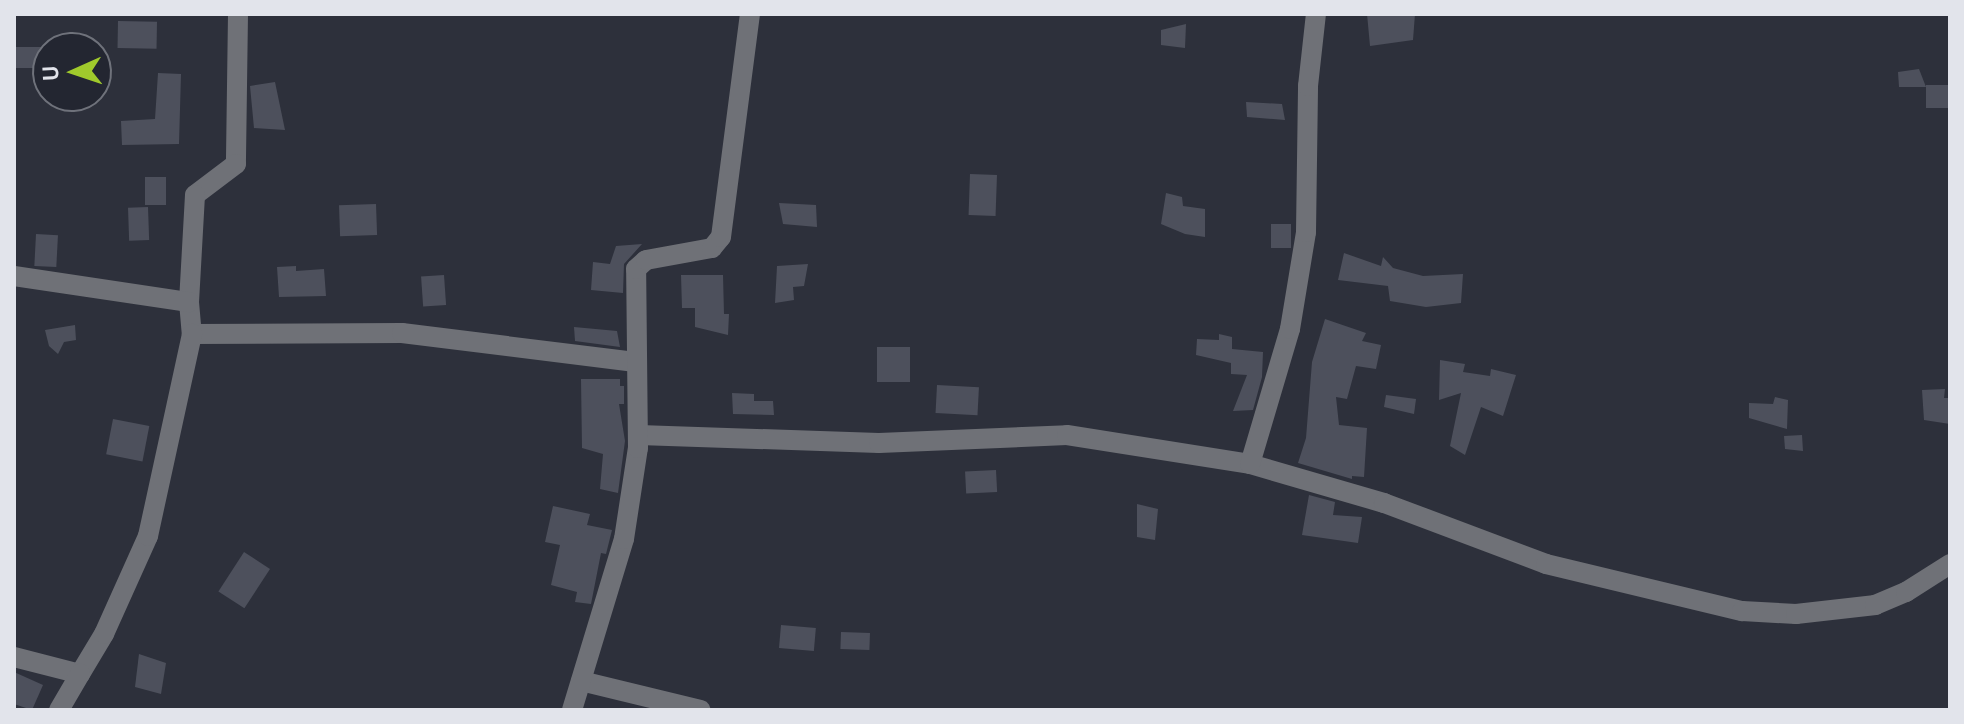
<!DOCTYPE html>
<html>
<head>
<meta charset="utf-8">
<style>
  body { margin:0 }
  #map { position:relative; width:1964px; height:724px; overflow:hidden; background:#2d303b; font-family:"Space Grotesk",sans-serif }
  div>[style] { position:absolute }
  .building>* { inset:0; background:#4d505c; transform-origin:0 0 }
  .minor>* { height:20px; margin:-10px; padding:0 10px; transform-origin:10px; border-radius:10px; background:#6f7177 }
  span { translate:-50% -50%; white-space:nowrap; text-align:center; line-height:1.15; -webkit-text-stroke:7px #232631; paint-order:stroke }
  .frame { position:absolute; inset:0; border:16px solid #e2e4eb; pointer-events:none }
  .north { position:absolute; left:32px; top:32px; width:80px; height:80px; box-sizing:border-box; background:#232631; border:2px solid #6f727b; border-radius:50%; rotate:267deg; font-size:22px; font-weight:700; line-height:32px; text-align:center; color:#e2e4eb }
  .north::after { content:''; display:block; margin:auto; width:28px; height:36px; background:#a0ca2c; clip-path:polygon(50% 0,100% 100%,50% 72%,0 100%) }
</style>
</head>
<body>
<div id="map">
  <div class="building">
    <i style="clip-path:polygon(1367px 14px,1415px 14px,1413px 40px,1370px 46px)"></i>
    <i style="left:118px;top:21px;width:39px;height:27px;rotate:1deg"></i>
    <i style="clip-path:polygon(1186px 24px,1185px 48px,1161px 45px,1161px 30px)"></i>
    <i style="left:48px;top:47px;width:21px;height:33px;rotate:90deg"></i>
    <i style="clip-path:polygon(1919px 69px,1926px 87px,1899px 87px,1898px 72px)"></i>
    <i style="clip-path:polygon(158px 73px,181px 74px,179px 144px,122px 145px,121px 121px,155px 119px)"></i>
    <i style="clip-path:polygon(275px 82px,285px 130px,254px 128px,250px 86px)"></i>
    <i style="left:1950px;top:85px;width:23px;height:24px;rotate:90deg"></i>
    <i style="clip-path:polygon(1246px 102px,1282px 104px,1285px 120px,1247px 117px)"></i>
    <i style="left:970px;top:174px;width:27px;height:41px;rotate:2deg"></i>
    <i style="left:145px;top:177px;width:21px;height:28px"></i>
    <i style="clip-path:polygon(1166px 193px,1182px 197px,1183px 206px,1205px 209px,1205px 237px,1185px 234px,1161px 224px)"></i>
    <i style="clip-path:polygon(779px 203px,816px 205px,817px 227px,783px 224px)"></i>
    <i style="left:376px;top:204px;width:31px;height:37px;rotate:88deg"></i>
    <i style="left:148px;top:207px;width:33px;height:20px;rotate:88deg"></i>
    <i style="left:1271px;top:224px;width:20px;height:24px"></i>
    <i style="left:36px;top:234px;width:22px;height:32px;rotate:3deg"></i>
    <i style="clip-path:polygon(642px 244px,624px 264px,623px 293px,591px 290px,593px 262px,610px 264px,616px 246px)"></i>
    <i style="clip-path:polygon(1344px 253px,1381px 266px,1383px 257px,1393px 268px,1423px 276px,1463px 274px,1461px 303px,1426px 307px,1390px 301px,1388px 286px,1338px 280px)"></i>
    <i style="clip-path:polygon(808px 264px,804px 286px,793px 287px,794px 300px,775px 303px,777px 266px)"></i>
    <i style="clip-path:polygon(296px 266px,296px 271px,324px 269px,326px 296px,279px 297px,277px 267px)"></i>
    <i style="left:444px;top:275px;width:30px;height:23px;rotate:86deg"></i>
    <i style="clip-path:polygon(681px 275px,723px 275px,724px 314px,729px 314px,728px 335px,695px 327px,695px 308px,682px 308px)"></i>
    <i style="clip-path:polygon(1325px 319px,1366px 333px,1362px 341px,1381px 345px,1376px 369px,1356px 366px,1347px 399px,1336px 397px,1339px 425px,1367px 428px,1364px 477px,1352px 476px,1352px 479px,1298px 463px,1306px 438px,1312px 362px)"></i>
    <i style="clip-path:polygon(75px 325px,76px 340px,64px 342px,58px 354px,49px 346px,45px 330px)"></i>
    <i style="clip-path:polygon(574px 327px,617px 331px,620px 347px,575px 341px)"></i>
    <i style="clip-path:polygon(1219px 334px,1232px 337px,1232px 349px,1263px 352px,1262px 377px,1253px 410px,1233px 411px,1247px 375px,1231px 374px,1231px 363px,1196px 355px,1197px 339px,1219px 340px)"></i>
    <i style="left:877px;top:347px;width:33px;height:35px"></i>
    <i style="clip-path:polygon(1440px 360px,1465px 364px,1463px 372px,1490px 376px,1491px 369px,1516px 375px,1503px 416px,1481px 407px,1465px 455px,1450px 446px,1461px 393px,1439px 400px)"></i>
    <i style="clip-path:polygon(581px 379px,620px 379px,620px 386px,624px 386px,624px 404px,619px 404px,625px 441px,618px 493px,600px 489px,603px 454px,582px 448px)"></i>
    <i style="left:937px;top:385px;width:42px;height:28px;rotate:3deg"></i>
    <i style="clip-path:polygon(1945px 389px,1944px 398px,1950px 398px,1950px 424px,1924px 420px,1922px 390px)"></i>
    <i style="clip-path:polygon(732px 393px,754px 394px,754px 401px,773px 401px,774px 415px,733px 414px)"></i>
    <i style="clip-path:polygon(1386px 395px,1416px 399px,1414px 414px,1384px 407px)"></i>
    <i style="clip-path:polygon(1775px 397px,1788px 400px,1787px 429px,1749px 418px,1749px 403px,1773px 404px)"></i>
    <i style="left:113px;top:419px;width:37px;height:36px;rotate:11deg"></i>
    <i style="clip-path:polygon(1802px 435px,1803px 451px,1785px 449px,1784px 436px)"></i>
    <i style="left:996px;top:470px;width:22px;height:31px;rotate:87deg"></i>
    <i style="clip-path:polygon(1309px 495px,1335px 502px,1333px 515px,1362px 517px,1358px 543px,1302px 535px)"></i>
    <i style="clip-path:polygon(1137px 504px,1158px 509px,1155px 540px,1137px 537px)"></i>
    <i style="clip-path:polygon(553px 506px,590px 514px,587px 525px,612px 530px,606px 554px,601px 553px,591px 604px,575px 602px,577px 592px,551px 585px,560px 545px,545px 542px)"></i>
    <i style="left:244px;top:552px;width:31px;height:47px;rotate:33deg"></i>
    <i style="left:781px;top:625px;width:35px;height:23px;rotate:5deg"></i>
    <i style="left:841px;top:632px;width:29px;height:17px;rotate:2deg"></i>
    <i style="clip-path:polygon(139px 654px,166px 663px,161px 694px,135px 687px)"></i>
    <i style="clip-path:polygon(14px 672px,43px 685px,32px 710px,14px 704px)"></i>
  </div>
  <div class="minor">
    <i style="left:238px;top:14px;width:150px;rotate:90.8deg"></i>
    <i style="left:236px;top:164px;width:51px;rotate:142.9deg"></i>
    <i style="left:195px;top:195px;width:107px;rotate:93.2deg"></i>
    <i style="left:189px;top:302px;width:32px;rotate:85deg"></i>
    <i style="left:192px;top:334px;width:210px;rotate:-0.3deg"></i>
    <i style="left:402px;top:333px;width:235px;rotate:7.1deg"></i>
    <i style="left:14px;top:276px;width:177px;rotate:8.5deg"></i>
    <i style="left:639px;top:435px;width:240px;rotate:1.9deg"></i>
    <i style="left:879px;top:443px;width:188px;rotate:-2.4deg"></i>
    <i style="left:1067px;top:435px;width:185px;rotate:9deg"></i>
    <i style="left:1250px;top:464px;width:140px;rotate:16.2deg"></i>
    <i style="left:1384px;top:503px;width:173px;rotate:20.6deg"></i>
    <i style="left:1546px;top:564px;width:202px;rotate:13.5deg"></i>
    <i style="left:1742px;top:611px;width:54px;rotate:3.2deg"></i>
    <i style="left:1796px;top:614px;width:80px;rotate:-6.5deg"></i>
    <i style="left:1875px;top:605px;width:34px;rotate:-23deg"></i>
    <i style="left:1906px;top:592px;width:52px;rotate:-32.5deg"></i>
    <i style="left:1250px;top:464px;width:141px;rotate:-73.5deg"></i>
    <i style="left:1290px;top:329px;width:98px;rotate:-80.6deg"></i>
    <i style="left:1306px;top:232px;width:146px;rotate:-89.2deg"></i>
    <i style="left:1308px;top:86px;width:72px;rotate:-83.7deg"></i>
    <i style="left:14px;top:657px;width:68px;rotate:14.4deg"></i>
    <i style="left:80px;top:674px;width:47px;rotate:-59deg"></i>
    <i style="left:104px;top:634px;width:107px;rotate:-65.8deg"></i>
    <i style="left:148px;top:536px;width:207px;rotate:-77.7deg"></i>
    <i style="left:581px;top:681px;width:123px;rotate:13.6deg"></i>
    <i style="left:59px;top:710px;width:42px;rotate:-59.7deg"></i>
    <i style="left:572px;top:710px;width:179px;rotate:-73.1deg"></i>
    <i style="left:624px;top:539px;width:92px;rotate:-81.3deg"></i>
    <i style="left:638px;top:448px;width:179px;rotate:-90.6deg"></i>
    <i style="left:636px;top:269px;width:13px;rotate:-42deg"></i>
    <i style="left:646px;top:260px;width:67px;rotate:-10.3deg"></i>
    <i style="left:712px;top:248px;width:14px;rotate:-51deg"></i>
    <i style="left:721px;top:237px;width:225px;rotate:-82.6deg"></i>
  </div>
  <div class="frame"></div>
  <div class="north">U</div>
</div>
</body>
</html>
